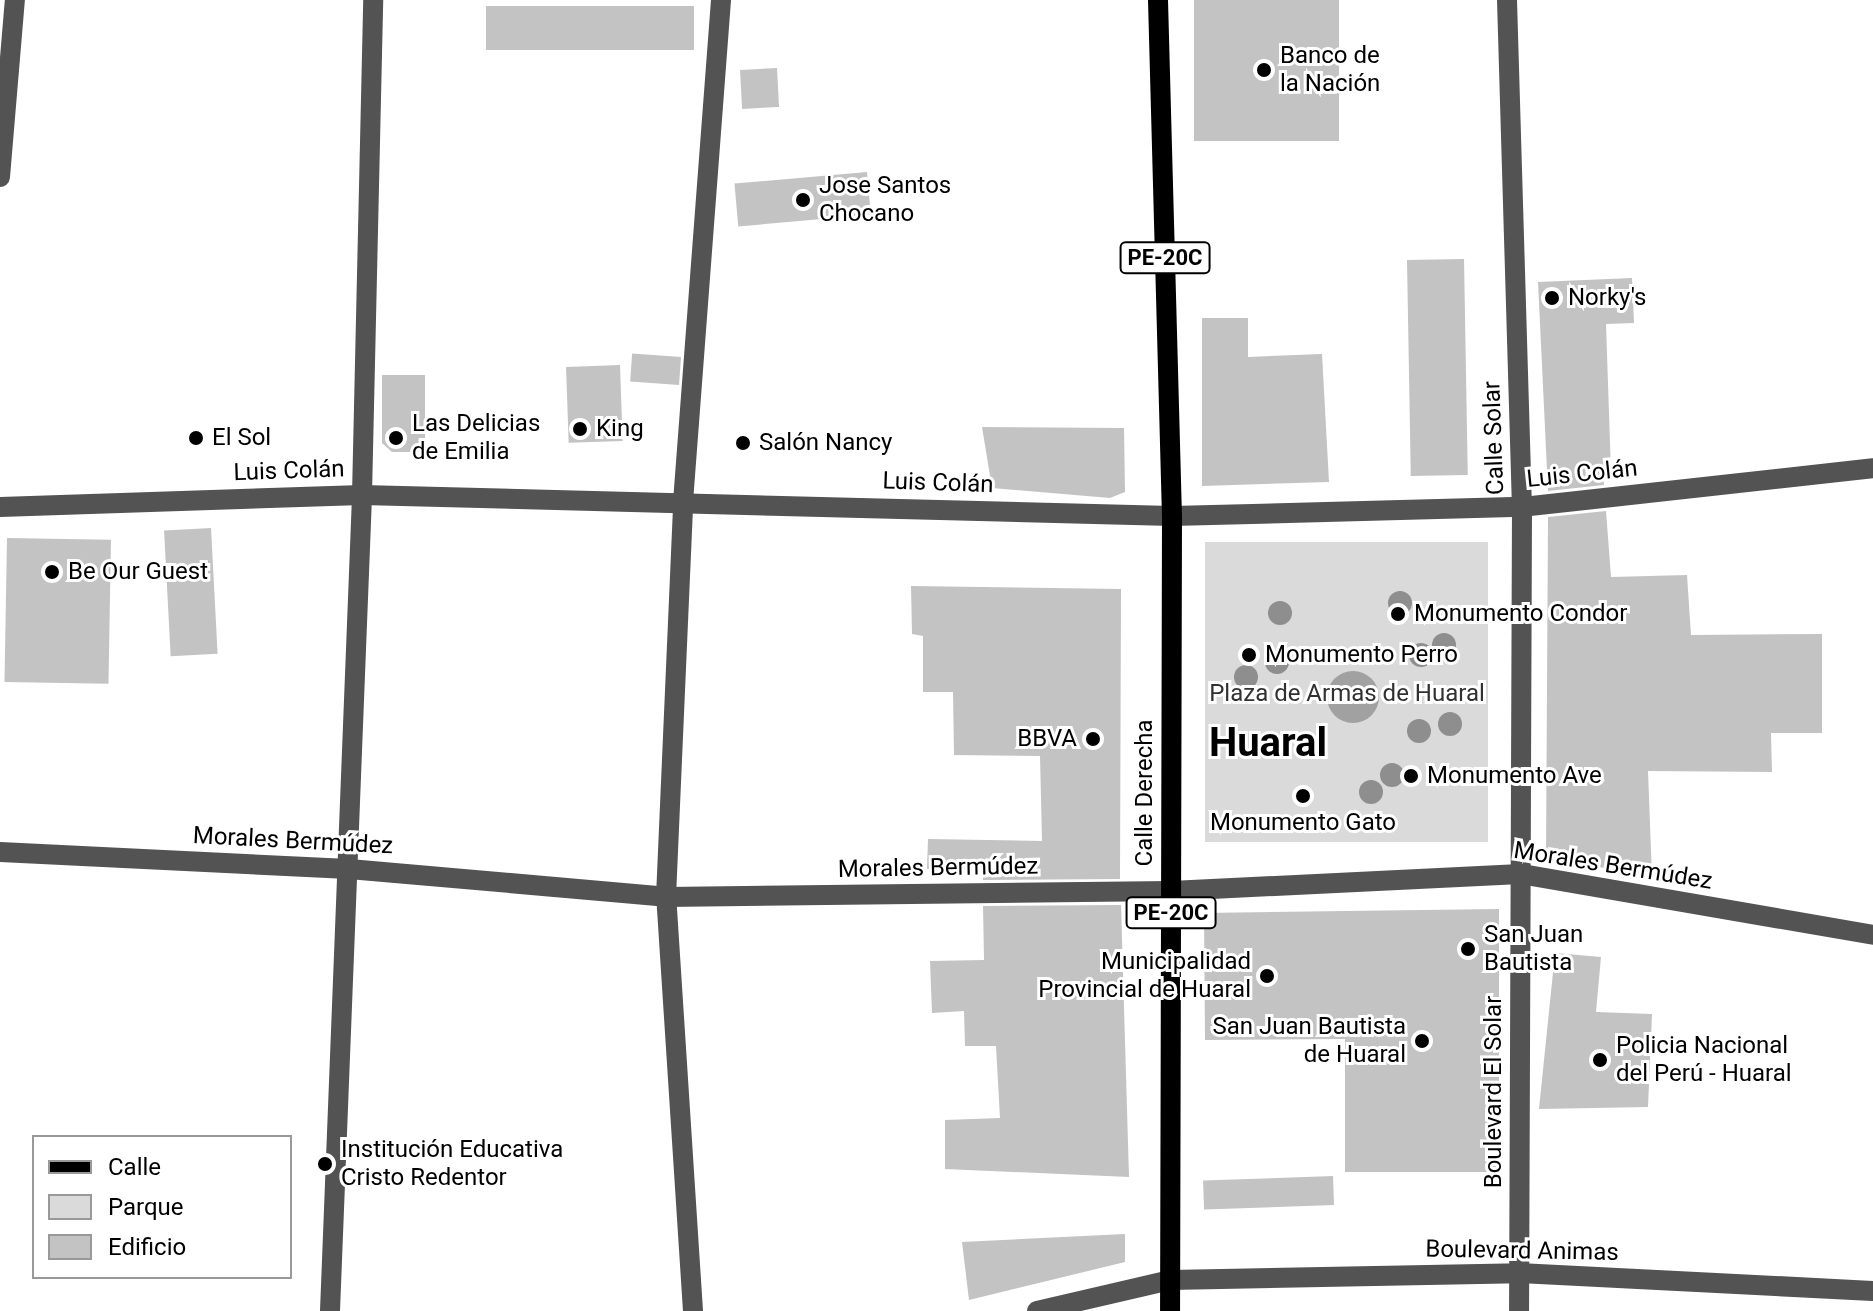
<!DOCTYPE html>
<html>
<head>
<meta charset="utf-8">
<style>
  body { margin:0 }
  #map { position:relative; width:1873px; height:1311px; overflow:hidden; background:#fff; font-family:Roboto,sans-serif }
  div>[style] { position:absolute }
  .green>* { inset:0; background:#dadada; transform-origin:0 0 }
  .water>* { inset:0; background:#a1a1a1 }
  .round { border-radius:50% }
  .building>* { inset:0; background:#c3c3c3; transform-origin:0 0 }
  .minor>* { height:20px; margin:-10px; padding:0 10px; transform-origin:10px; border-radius:10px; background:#535353 }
  .major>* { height:20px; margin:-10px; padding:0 10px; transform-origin:10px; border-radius:10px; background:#000 }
  .trees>* { width:24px; height:24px; margin:-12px; border-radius:50%; background:#8e8e8e }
  .dots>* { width:22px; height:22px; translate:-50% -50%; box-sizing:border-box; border:4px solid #fff; border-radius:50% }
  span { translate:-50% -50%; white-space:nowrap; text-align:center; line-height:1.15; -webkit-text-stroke:6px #fff; paint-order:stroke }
  .shield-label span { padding:2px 6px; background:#fff; border:2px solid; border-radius:6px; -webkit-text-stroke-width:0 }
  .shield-label { font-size:22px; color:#000; font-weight:700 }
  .poi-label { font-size:24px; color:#000 }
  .left { translate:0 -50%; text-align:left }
  .right { translate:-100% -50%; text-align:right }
  .street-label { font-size:24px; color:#000 }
  .park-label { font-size:24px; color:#313131 }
  .town-label { font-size:40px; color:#000; font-weight:700 }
  .legend { position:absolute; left:32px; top:1135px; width:260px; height:144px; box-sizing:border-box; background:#fff; border:2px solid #999; margin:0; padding:10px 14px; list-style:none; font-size:24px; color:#000 }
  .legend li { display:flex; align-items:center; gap:16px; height:40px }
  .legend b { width:40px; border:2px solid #999 }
</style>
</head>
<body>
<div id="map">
  <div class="green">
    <i style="left:1488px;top:542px;width:300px;height:283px;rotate:90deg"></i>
  </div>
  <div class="water">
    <i class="round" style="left:1327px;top:671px;width:52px;height:52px"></i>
  </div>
  <div class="building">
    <i style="left:1194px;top:0;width:145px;height:141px"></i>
    <i style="left:694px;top:6px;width:44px;height:208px;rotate:90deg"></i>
    <i style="left:777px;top:68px;width:39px;height:37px;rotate:87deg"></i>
    <i style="left:867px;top:172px;width:43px;height:133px;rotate:85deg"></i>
    <i style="left:1464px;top:259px;width:216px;height:57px;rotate:89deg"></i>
    <i style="clip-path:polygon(1632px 278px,1634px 323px,1606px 324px,1611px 473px,1603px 473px,1604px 485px,1548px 491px,1538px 282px)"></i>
    <i style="clip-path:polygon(1202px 318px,1248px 318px,1248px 357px,1322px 354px,1329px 482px,1202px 486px)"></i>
    <i style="left:681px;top:357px;width:28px;height:49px;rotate:94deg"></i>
    <i style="left:620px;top:365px;width:76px;height:54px;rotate:88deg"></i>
    <i style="clip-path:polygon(382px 375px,425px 375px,425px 452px,392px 452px,382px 443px)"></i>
    <i style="clip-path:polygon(982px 427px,1124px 428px,1125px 492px,1110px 498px,992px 488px)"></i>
    <i style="clip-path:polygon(1606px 511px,1611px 577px,1687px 575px,1691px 635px,1822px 634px,1822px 733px,1771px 733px,1772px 772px,1648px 771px,1652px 877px,1546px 857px,1548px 517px)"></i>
    <i style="left:211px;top:528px;width:126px;height:47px;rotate:87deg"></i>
    <i style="left:7px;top:538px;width:104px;height:144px;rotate:1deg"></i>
    <i style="clip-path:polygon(911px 586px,1121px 589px,1120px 879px,983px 880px,983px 870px,927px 869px,928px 839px,1042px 841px,1040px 756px,954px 755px,953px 692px,923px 692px,923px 636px,912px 634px)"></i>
    <i style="clip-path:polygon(1121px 905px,1129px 1177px,945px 1169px,945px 1120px,1000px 1118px,996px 1046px,965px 1046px,964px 1011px,932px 1013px,930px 961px,984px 960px,983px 906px)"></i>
    <i style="clip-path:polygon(1499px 909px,1499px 1172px,1345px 1172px,1345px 1039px,1205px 1040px,1204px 913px)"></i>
    <i style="clip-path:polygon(1555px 953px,1601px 957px,1596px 1012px,1652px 1014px,1648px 1107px,1539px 1109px)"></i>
    <i style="left:1333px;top:1176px;width:29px;height:130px;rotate:88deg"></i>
    <i style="clip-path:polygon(1125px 1234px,1125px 1262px,969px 1300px,962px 1242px)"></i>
  </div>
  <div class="minor">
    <i style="left:1507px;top:0;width:507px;rotate:88.31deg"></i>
    <i style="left:1522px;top:507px;width:804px;rotate:90.21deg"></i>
    <i style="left:0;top:177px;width:178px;rotate:-85.2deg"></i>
    <i style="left:0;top:507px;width:362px;rotate:-1.9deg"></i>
    <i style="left:362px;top:495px;width:810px;rotate:1.49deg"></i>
    <i style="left:1172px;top:516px;width:350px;rotate:-1.5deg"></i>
    <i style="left:1522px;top:507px;width:353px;rotate:-6.3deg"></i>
    <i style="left:0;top:852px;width:349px;rotate:2.8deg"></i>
    <i style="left:349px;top:869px;width:318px;rotate:5deg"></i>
    <i style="left:666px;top:897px;width:505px;rotate:-0.68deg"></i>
    <i style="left:1171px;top:891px;width:350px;rotate:-2.8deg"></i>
    <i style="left:1521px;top:874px;width:357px;rotate:9.8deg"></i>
    <i style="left:330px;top:1311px;width:817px;rotate:-87.75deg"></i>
    <i style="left:362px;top:495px;width:495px;rotate:-88.7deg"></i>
    <i style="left:693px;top:1311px;width:415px;rotate:-93.7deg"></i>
    <i style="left:666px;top:897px;width:395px;rotate:-87.5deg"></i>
    <i style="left:683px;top:502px;width:503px;rotate:-85.67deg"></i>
    <i style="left:1037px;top:1311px;width:137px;rotate:-13.1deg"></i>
    <i style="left:1170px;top:1280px;width:349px;rotate:-1.1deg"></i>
    <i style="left:1519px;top:1273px;width:354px;rotate:2.9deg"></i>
  </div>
  <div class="major">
    <i style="left:1158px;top:0;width:516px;rotate:88.45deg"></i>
    <i style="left:1172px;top:516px;width:795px;rotate:90.14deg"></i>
  </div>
  <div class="trees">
    <i style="left:1400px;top:603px"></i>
    <i style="left:1280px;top:613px"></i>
    <i style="left:1444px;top:645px"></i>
    <i style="left:1421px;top:655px"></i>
    <i style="left:1277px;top:662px"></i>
    <i style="left:1246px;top:677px"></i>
    <i style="left:1450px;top:724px"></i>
    <i style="left:1419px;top:731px"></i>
    <i style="left:1392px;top:775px"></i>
    <i style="left:1371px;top:792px"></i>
  </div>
  <div class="dots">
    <i style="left:1264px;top:70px;background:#000"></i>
    <i style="left:803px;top:200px;background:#000"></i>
    <i style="left:1552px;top:298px;background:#000"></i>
    <i style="left:580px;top:429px;background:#000"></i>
    <i style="left:196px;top:438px;background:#000"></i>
    <i style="left:396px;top:438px;background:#000"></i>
    <i style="left:743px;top:443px;background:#000"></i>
    <i style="left:52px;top:572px;background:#000"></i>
    <i style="left:1398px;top:614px;background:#000"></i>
    <i style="left:1249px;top:655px;background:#000"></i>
    <i style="left:1093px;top:739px;background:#000"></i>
    <i style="left:1411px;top:776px;background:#000"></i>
    <i style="left:1303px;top:796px;background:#000"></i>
    <i style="left:1468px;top:949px;background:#000"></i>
    <i style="left:1267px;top:976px;background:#000"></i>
    <i style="left:1422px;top:1041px;background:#000"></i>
    <i style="left:1600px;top:1060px;background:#000"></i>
    <i style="left:325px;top:1164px;background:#000"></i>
  </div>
  <div class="shield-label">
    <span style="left:1165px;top:258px">PE-20C</span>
    <span style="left:1171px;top:913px">PE-20C</span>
  </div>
  <div class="poi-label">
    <span class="left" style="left:1280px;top:70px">Banco de<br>la Nación</span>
    <span class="left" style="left:819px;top:200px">Jose Santos<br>Chocano</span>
    <span class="left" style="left:1568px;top:298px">Norky's</span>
    <span class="left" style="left:412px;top:438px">Las Delicias<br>de Emilia</span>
    <span class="left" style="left:596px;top:429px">King</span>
    <span class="left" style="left:212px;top:438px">El Sol</span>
    <span class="left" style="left:759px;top:443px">Salón Nancy</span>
    <span class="left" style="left:68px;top:572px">Be Our Guest</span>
    <span class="left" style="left:1414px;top:614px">Monumento Condor</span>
    <span class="left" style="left:1265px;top:655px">Monumento Perro</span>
    <span class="right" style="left:1077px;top:739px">BBVA</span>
    <span class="left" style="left:1427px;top:776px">Monumento Ave</span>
    <span style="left:1303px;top:823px">Monumento Gato</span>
    <span class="left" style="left:1484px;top:949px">San Juan<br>Bautista</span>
    <span class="right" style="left:1251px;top:976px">Municipalidad<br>Provincial de Huaral</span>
    <span class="right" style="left:1406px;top:1041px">San Juan Bautista<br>de Huaral</span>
    <span class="left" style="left:1616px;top:1060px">Policia Nacional<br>del Perú - Huaral</span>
    <span class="left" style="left:341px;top:1164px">Institución Educativa<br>Cristo Redentor</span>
  </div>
  <div class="street-label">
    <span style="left:1494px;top:438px;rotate:-92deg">Calle Solar</span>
    <span style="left:289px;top:471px;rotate:-2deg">Luis Colán</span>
    <span style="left:1582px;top:474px;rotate:-6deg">Luis Colán</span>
    <span style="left:938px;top:483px;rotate:2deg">Luis Colán</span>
    <span style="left:1145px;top:793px;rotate:-90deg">Calle Derecha</span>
    <span style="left:293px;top:841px;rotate:3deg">Morales Bermúdez</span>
    <span style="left:1613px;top:866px;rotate:9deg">Morales Bermúdez</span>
    <span style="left:938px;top:868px;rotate:-1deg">Morales Bermúdez</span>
    <span style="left:1494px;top:1092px;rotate:-90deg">Boulevard El Solar</span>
    <span style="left:1522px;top:1251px;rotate:1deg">Boulevard Animas</span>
  </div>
  <div class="park-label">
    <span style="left:1347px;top:694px">Plaza de Armas de Huaral</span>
  </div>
  <div class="town-label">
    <span style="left:1268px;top:743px">Huaral</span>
  </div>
  <ul class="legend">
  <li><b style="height:10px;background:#000"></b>Calle</li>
  <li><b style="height:22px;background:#dadada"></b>Parque</li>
  <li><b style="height:22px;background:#c3c3c3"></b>Edificio</li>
  </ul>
</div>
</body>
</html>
